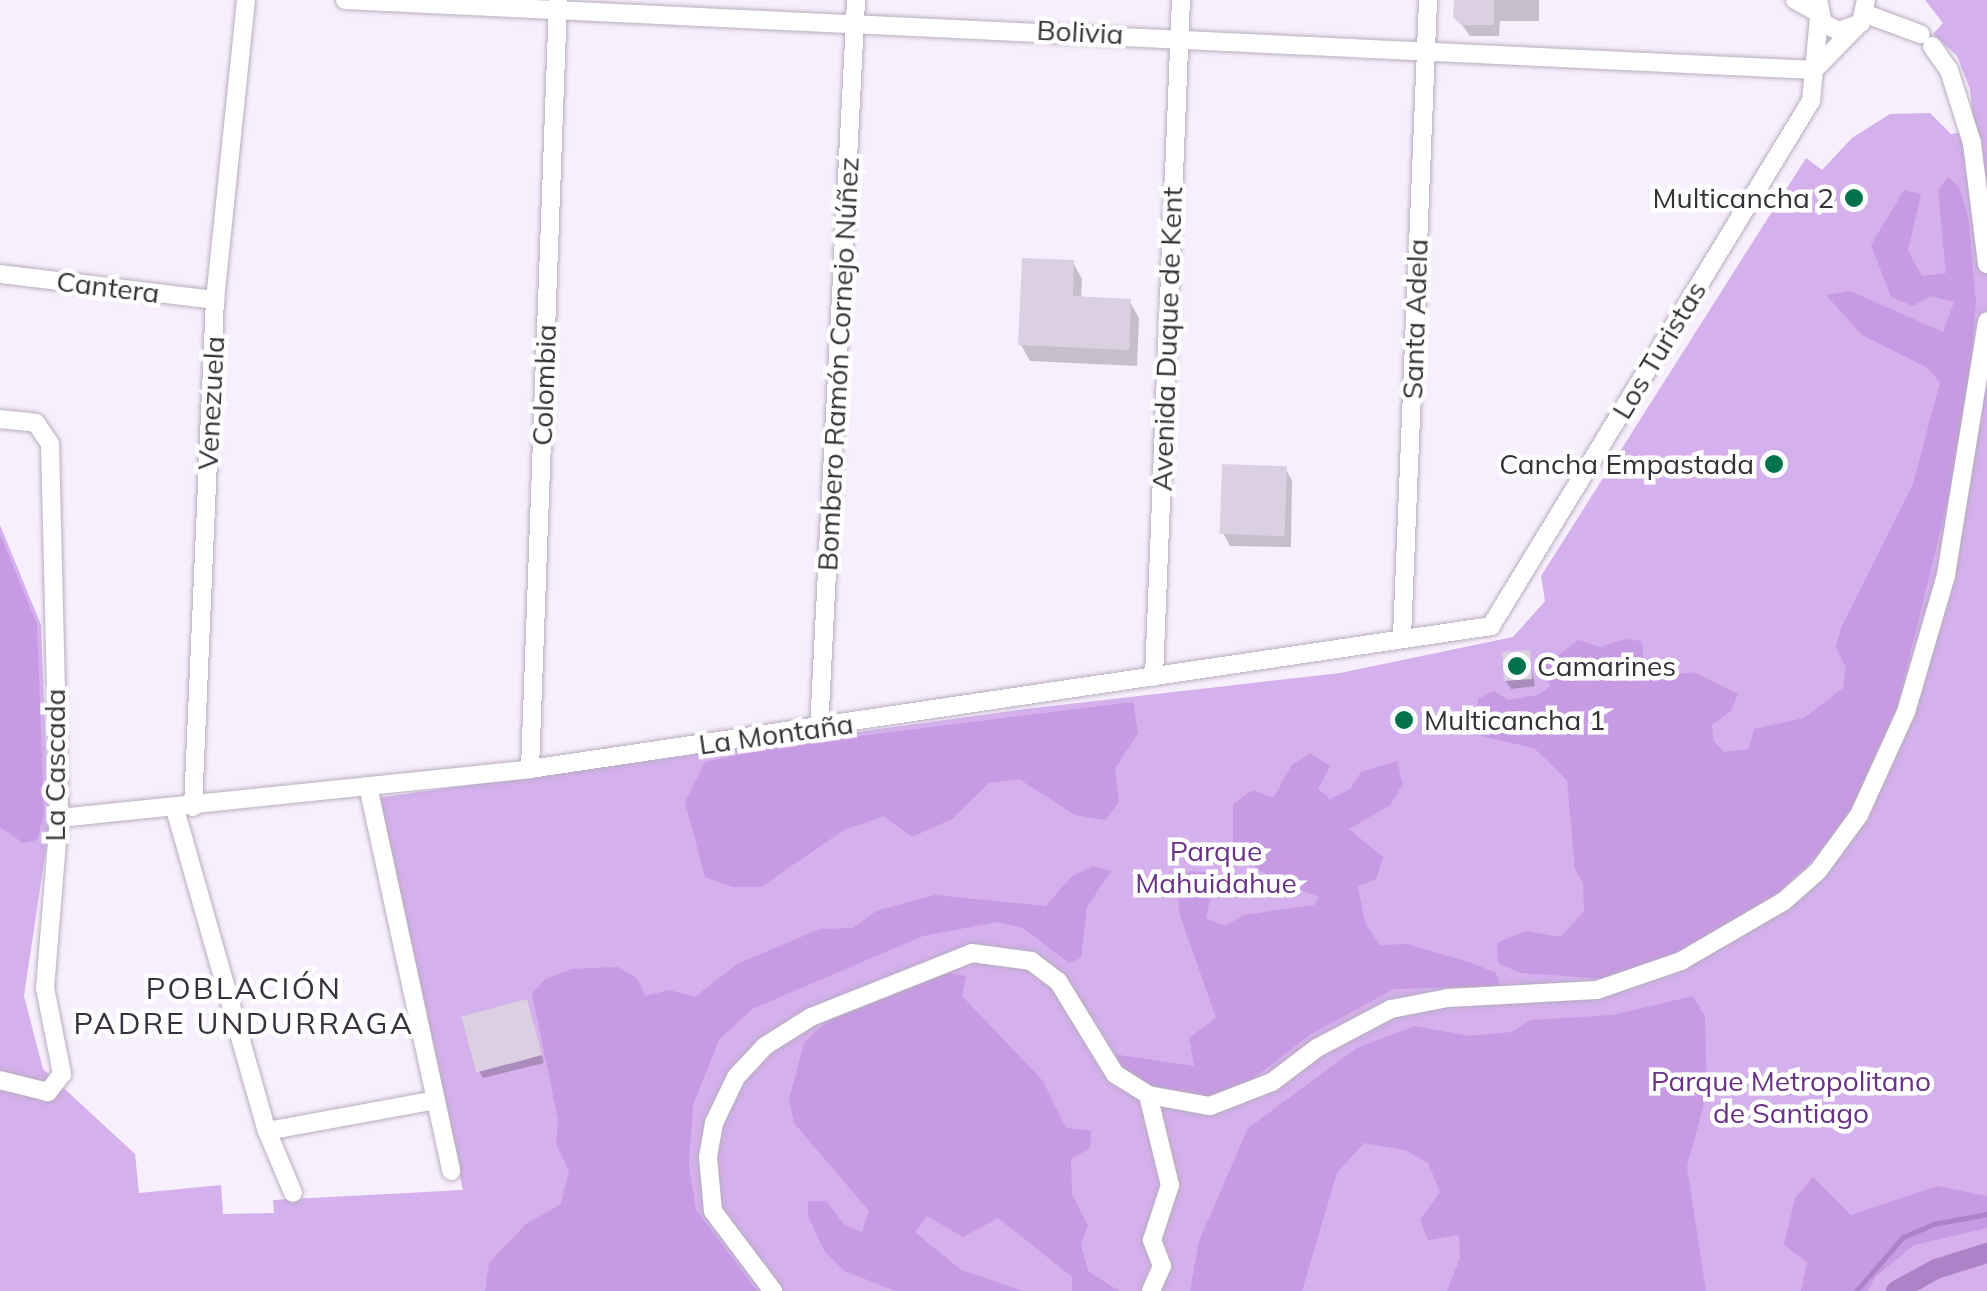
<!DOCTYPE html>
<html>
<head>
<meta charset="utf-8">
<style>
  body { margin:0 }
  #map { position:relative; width:1987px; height:1291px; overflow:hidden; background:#f8effe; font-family:Mulish,sans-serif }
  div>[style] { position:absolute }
  .green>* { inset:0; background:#d4b0ec }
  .forest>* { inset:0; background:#c79ae4 }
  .shadow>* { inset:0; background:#0003 }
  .stream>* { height:5px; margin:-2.5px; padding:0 2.5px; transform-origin:2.5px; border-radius:2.5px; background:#ae82c9 }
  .canal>* { height:20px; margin:-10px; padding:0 10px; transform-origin:10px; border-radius:10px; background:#ae82c9 }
  .building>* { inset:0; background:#dbd0e2; transform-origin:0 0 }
  .roads { filter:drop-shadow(0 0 2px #b7adbe) drop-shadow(0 0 2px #b7adbe) }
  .street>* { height:18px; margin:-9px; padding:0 9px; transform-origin:9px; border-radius:9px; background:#fff }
  .dots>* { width:28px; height:28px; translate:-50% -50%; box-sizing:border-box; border:5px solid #fff; border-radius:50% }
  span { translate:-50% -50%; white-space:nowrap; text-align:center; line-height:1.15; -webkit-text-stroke:9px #fff; paint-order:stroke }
  .street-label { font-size:28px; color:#353138 }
  .poi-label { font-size:28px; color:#353138 }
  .right { translate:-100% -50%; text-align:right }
  .left { translate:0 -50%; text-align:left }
  .park-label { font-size:28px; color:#693288 }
  .neighbourhood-label { font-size:30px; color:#39303e; letter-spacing:2.5px }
</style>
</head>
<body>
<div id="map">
  <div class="green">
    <i style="clip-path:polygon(1925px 0,1987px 0,1987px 1291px,0 1291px,0 525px,41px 625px,49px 828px,24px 996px,43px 1069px,135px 1154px,139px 1193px,221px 1185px,223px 1214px,274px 1213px,273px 1200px,463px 1190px,376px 798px,1025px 709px,1340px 673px,1513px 637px,1545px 601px,1541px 576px,1806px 158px,1822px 170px,1852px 138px,1890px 114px,1930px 113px,1951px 134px,1974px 130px,1970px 89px,1957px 56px,1933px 34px,1943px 23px)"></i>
  </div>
  <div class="forest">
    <i style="clip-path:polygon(1948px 177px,1959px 187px,1968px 216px,1976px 301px,1967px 422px,1893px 724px,1838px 837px,1765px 904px,1703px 943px,1607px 979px,1520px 973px,1498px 963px,1497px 943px,1525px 931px,1561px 937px,1584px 911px,1583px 883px,1575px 869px,1567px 780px,1534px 748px,1476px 735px,1478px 699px,1494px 691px,1508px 700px,1538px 695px,1550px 686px,1540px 669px,1578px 640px,1600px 647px,1624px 639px,1642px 641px,1644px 662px,1671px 675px,1694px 672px,1738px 694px,1731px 711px,1712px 725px,1713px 740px,1724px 752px,1749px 749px,1754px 729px,1804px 718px,1843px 688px,1846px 668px,1836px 647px,1841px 628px,1913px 484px,1940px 382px,1926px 367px,1862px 335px,1826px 295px,1850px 291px,1943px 332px,1954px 302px,1930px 296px,1913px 306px,1891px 297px,1871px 245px,1904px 190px,1921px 194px,1908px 251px,1922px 276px,1946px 273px,1938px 190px)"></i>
    <i style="clip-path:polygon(0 534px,37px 624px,44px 814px,37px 840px,23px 843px,0 827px)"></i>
    <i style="clip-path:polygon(1133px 702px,1138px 733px,1115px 769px,1119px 802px,1105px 820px,1075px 815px,1019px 779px,989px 783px,952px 819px,912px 837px,884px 816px,844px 830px,761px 887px,732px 887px,705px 877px,685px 802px,705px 762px,779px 746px)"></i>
    <i style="clip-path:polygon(1310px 753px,1330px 766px,1318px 789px,1330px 799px,1350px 789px,1361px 772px,1397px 761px,1403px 784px,1390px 805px,1349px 829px,1383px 857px,1376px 879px,1358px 886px,1365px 923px,1380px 945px,1407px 944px,1472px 963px,1496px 973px,1500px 986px,1394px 989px,1311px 1034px,1238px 1090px,1201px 1099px,1163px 1092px,1121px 1073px,1112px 1054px,1194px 1066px,1189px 1038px,1216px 1018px,1180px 915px,1176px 883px,1190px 871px,1216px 873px,1223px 887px,1210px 900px,1206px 918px,1225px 926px,1244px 915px,1314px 905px,1319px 897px,1269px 877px,1233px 851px,1233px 804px,1253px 790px,1273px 798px,1292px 765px)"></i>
    <i style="clip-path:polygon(1093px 866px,1111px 871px,1087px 907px,1081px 958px,1069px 963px,1023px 928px,997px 922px,923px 936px,752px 1009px,719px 1040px,693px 1105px,689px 1165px,696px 1210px,757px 1291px,485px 1291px,489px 1263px,526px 1224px,561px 1204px,569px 1171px,556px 1144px,558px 1119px,532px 994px,544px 980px,571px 969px,618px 967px,637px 978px,645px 996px,669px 990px,695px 997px,737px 964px,820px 929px,853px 928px,876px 911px,935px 895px,1046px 906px,1072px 876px)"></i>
    <i style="clip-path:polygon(948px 973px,966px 976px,962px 996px,1043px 1081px,1066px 1128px,1091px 1131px,1090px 1148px,1071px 1159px,1072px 1195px,1088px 1225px,1081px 1245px,1088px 1271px,1119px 1291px,1072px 1291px,1072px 1277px,998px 1218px,963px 1237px,927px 1216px,915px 1232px,961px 1270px,1023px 1291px,895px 1291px,845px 1271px,825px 1252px,808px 1216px,808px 1201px,826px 1201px,844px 1224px,862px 1232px,869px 1211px,794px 1123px,789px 1099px,804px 1043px,828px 1020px)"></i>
    <i style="clip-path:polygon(1693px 996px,1705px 1017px,1707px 1092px,1687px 1167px,1706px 1291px,1447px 1291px,1460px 1258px,1459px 1235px,1428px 1240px,1420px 1220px,1440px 1192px,1428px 1163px,1405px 1150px,1364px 1143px,1337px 1173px,1302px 1291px,1190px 1291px,1199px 1241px,1248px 1128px,1357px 1048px,1415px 1026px,1469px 1036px,1512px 1032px,1531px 1020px,1613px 1015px)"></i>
    <i style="clip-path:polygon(1813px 1177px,1851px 1215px,1937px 1186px,1987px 1196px,1987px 1228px,1914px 1245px,1875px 1277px,1868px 1291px,1801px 1291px,1807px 1262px,1784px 1245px,1795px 1198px)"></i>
  </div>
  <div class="shadow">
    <i style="clip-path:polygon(1456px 0,1539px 0,1539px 21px,1500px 21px,1499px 36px,1470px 36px,1456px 17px)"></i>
    <i style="clip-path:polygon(1073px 262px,1082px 279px,1081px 299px,1130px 302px,1139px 318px,1137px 366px,1030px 361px,1021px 345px)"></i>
    <i style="clip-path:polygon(1285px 468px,1292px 480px,1291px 547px,1230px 546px,1223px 533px)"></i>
    <i style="clip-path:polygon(1528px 652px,1535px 686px,1511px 689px,1506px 681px)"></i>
    <i style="clip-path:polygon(526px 1002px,544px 1063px,483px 1078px,479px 1071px)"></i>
  </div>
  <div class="stream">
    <i style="left:1856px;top:1291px;width:72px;rotate:-49deg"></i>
    <i style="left:1903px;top:1237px;width:33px;rotate:-23deg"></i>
    <i style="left:1933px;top:1224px;width:55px;rotate:-10.5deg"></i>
  </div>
  <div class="canal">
    <i style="left:1896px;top:1291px;width:46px;rotate:-28.8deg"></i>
    <i style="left:1936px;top:1269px;width:53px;rotate:-17.4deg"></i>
  </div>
  <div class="building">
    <i style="clip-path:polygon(1454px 0,1494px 0,1494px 25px,1461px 25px,1453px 17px)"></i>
    <i style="clip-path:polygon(1022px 258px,1074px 260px,1073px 296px,1131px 299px,1129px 350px,1018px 345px)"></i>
    <i style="left:1222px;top:464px;width:65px;height:70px;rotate:2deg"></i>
    <i style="left:1530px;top:650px;width:29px;height:28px;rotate:86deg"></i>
    <i style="left:527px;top:999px;width:58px;height:68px;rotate:75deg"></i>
  </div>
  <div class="roads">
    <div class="street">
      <i style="left:345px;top:0;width:1471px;rotate:2.73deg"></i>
      <i style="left:1795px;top:0;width:26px;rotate:29deg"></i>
      <i style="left:1818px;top:0;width:24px;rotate:78deg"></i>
      <i style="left:1823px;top:23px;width:18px;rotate:27deg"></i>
      <i style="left:1839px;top:31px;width:23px;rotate:-20deg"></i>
      <i style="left:1861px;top:23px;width:24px;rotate:-78deg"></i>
      <i style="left:1866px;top:14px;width:58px;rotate:20.3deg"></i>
      <i style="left:1932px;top:46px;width:29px;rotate:55deg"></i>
      <i style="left:1949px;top:70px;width:77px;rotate:72.5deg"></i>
      <i style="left:1972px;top:143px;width:122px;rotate:82.9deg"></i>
      <i style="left:1814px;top:70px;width:62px;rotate:-45.7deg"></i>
      <i style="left:0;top:274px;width:217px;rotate:6.9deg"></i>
      <i style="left:0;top:419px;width:36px;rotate:6deg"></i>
      <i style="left:36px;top:423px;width:25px;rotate:56deg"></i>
      <i style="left:50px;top:444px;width:374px;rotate:88.6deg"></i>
      <i style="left:59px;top:818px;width:171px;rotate:94.7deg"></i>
      <i style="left:45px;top:988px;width:88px;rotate:78.8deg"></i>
      <i style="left:62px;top:1074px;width:23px;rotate:128deg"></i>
      <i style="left:48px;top:1092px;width:49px;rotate:-166deg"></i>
      <i style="left:1402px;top:637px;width:638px;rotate:-87.66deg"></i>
      <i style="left:1154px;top:677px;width:678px;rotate:-87.72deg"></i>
      <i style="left:819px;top:729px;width:730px;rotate:-87.09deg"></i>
      <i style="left:530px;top:769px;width:770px;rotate:-87.91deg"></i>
      <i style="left:368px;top:786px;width:394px;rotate:77.8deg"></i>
      <i style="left:193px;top:807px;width:507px;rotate:-87.52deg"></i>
      <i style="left:215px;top:300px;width:302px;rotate:-84.1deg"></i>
      <i style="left:175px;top:809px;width:335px;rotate:74.1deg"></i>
      <i style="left:267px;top:1131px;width:67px;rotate:67.2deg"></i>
      <i style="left:59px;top:818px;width:474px;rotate:-5.9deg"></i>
      <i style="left:530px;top:769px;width:972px;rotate:-8.46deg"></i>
      <i style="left:1491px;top:626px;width:615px;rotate:-58.64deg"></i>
      <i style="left:1811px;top:101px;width:83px;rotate:-84.5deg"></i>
      <i style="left:1148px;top:1095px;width:93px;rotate:76.3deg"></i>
      <i style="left:1170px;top:1185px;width:58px;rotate:108.1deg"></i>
      <i style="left:1152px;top:1240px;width:28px;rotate:69deg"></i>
      <i style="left:1162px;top:1266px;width:27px;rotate:114deg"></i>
      <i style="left:267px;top:1131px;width:167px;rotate:-10.4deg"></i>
      <i style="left:773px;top:1291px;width:100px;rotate:-126.9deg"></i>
      <i style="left:713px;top:1211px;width:54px;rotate:-95.3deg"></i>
      <i style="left:708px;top:1157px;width:35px;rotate:-80deg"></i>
      <i style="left:714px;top:1123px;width:51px;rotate:-64.4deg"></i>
      <i style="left:736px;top:1077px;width:42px;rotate:-46.9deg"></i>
      <i style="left:765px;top:1046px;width:54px;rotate:-32.2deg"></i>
      <i style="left:811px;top:1017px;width:173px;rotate:-21.7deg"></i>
      <i style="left:972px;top:953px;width:60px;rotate:7.7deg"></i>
      <i style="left:1031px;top:961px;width:34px;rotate:37deg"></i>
      <i style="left:1058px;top:981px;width:109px;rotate:58.5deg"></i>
      <i style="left:1115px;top:1074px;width:39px;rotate:32deg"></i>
      <i style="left:1148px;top:1095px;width:63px;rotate:10.1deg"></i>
      <i style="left:1210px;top:1106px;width:66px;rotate:-21.2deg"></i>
      <i style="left:1272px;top:1082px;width:56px;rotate:-37.1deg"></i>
      <i style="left:1317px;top:1048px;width:84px;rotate:-27.8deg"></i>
      <i style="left:1391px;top:1009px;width:58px;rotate:-10.9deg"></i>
      <i style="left:1448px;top:998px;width:149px;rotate:-3.1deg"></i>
      <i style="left:1597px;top:990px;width:89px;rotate:-19deg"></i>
      <i style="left:1681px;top:961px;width:119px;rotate:-30.2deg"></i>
      <i style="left:1784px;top:901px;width:45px;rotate:-41.4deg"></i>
      <i style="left:1818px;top:871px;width:69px;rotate:-53.8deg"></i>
      <i style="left:1859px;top:815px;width:113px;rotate:-65.5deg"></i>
      <i style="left:1906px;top:712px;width:143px;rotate:-73.7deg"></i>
      <i style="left:1946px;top:575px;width:257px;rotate:-80.8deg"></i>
    </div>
  </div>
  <div class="dots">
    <i style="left:1854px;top:198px;background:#00724c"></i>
    <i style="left:1774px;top:464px;background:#00724c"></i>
    <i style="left:1517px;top:666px;background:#00724c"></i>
    <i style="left:1404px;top:720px;background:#00724c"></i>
  </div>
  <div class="street-label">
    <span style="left:1080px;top:32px;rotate:3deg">Bolivia</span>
    <span style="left:108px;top:287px;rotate:7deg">Cantera</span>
    <span style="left:1415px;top:319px;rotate:-88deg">Santa Adela</span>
    <span style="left:1167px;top:339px;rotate:-88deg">Avenida Duque de Kent</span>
    <span style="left:1659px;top:350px;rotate:-59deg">Los Turistas</span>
    <span style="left:838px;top:364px;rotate:-87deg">Bombero Ramón Cornejo Núñez</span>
    <span style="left:544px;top:385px;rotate:-88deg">Colombia</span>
    <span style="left:211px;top:403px;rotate:-87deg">Venezuela</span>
    <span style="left:776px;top:734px;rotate:-8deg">La Montaña</span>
    <span style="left:55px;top:765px;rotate:-90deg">La Cascada</span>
  </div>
  <div class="poi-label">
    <span class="right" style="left:1834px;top:198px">Multicancha 2</span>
    <span class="right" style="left:1754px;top:464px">Cancha Empastada</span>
    <span class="left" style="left:1537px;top:666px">Camarines</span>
    <span class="left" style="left:1424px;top:720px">Multicancha 1</span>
  </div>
  <div class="park-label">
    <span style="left:1216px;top:867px">Parque<br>Mahuidahue</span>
    <span style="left:1791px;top:1097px">Parque Metropolitano<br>de Santiago</span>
  </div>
  <div class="neighbourhood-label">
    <span style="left:244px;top:1005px">POBLACIÓN<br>PADRE UNDURRAGA</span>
  </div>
</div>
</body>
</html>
